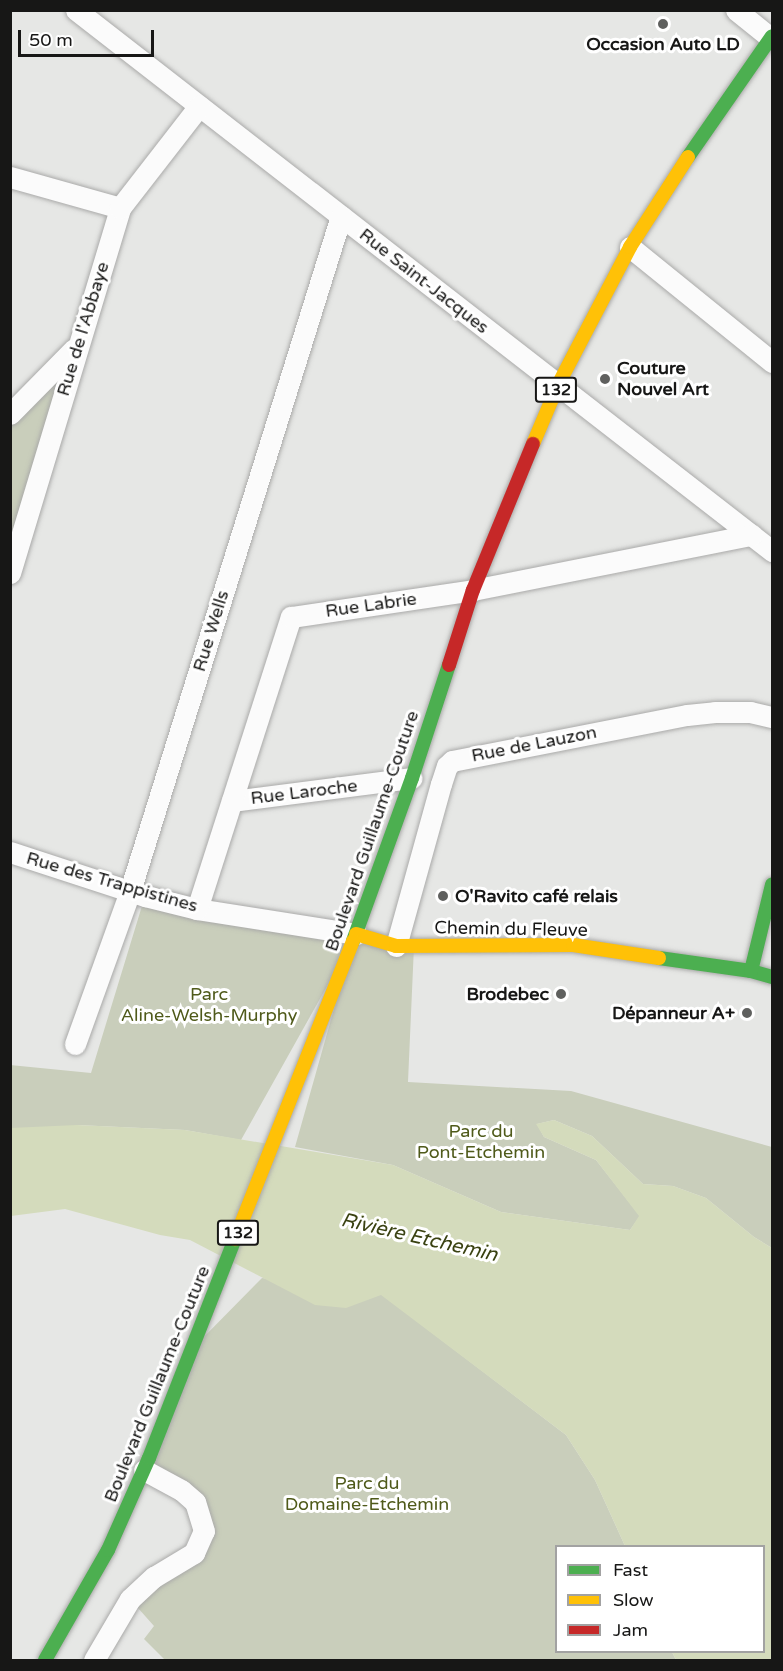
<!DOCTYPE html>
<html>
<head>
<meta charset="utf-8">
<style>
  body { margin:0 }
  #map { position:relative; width:783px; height:1671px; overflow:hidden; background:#e6e7e5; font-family:"Varela Round",sans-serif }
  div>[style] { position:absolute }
  .green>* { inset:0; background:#c9cebb }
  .water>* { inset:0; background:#d4dbbc }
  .roads { filter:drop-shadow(0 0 2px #aaaaa9) drop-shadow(0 0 2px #aaaaa9) }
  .street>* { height:21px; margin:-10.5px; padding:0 10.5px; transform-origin:10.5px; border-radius:10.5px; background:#fbfbfb }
  .fast>* { height:14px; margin:-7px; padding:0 7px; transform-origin:7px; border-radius:7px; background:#4caf50 }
  .slow>* { height:14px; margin:-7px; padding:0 7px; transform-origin:7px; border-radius:7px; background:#ffc107 }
  .jam>* { height:14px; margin:-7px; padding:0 7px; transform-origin:7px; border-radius:7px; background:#c62828 }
  .dots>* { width:16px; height:16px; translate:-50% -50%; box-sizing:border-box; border:3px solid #fff; border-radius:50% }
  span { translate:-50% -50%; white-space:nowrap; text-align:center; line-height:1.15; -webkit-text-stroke:6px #fff; paint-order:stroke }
  .shield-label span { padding:2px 4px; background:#fff; border:2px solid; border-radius:4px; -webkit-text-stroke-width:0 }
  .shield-label { font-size:16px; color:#171716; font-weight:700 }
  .poi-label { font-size:18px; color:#171716; font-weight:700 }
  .left { translate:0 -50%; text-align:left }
  .right { translate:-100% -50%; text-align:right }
  .street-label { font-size:18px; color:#171716 }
  .park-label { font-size:18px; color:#4f5a1a }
  .water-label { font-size:20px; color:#3a4212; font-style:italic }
  .frame { position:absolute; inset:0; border:12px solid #171716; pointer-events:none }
  .legend { position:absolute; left:555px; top:1545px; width:210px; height:108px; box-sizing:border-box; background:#fff; border:2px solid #a2a2a2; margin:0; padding:8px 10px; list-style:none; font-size:18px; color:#171716 }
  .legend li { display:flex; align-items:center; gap:12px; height:30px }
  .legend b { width:30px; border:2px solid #a2a2a2 }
  .scale { position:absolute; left:18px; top:30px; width:136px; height:27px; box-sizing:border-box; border:3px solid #171716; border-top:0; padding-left:8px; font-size:18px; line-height:21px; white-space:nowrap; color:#171716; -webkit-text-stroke:4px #fff; paint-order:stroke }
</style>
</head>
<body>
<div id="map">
  <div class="green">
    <i style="clip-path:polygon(77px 347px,20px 541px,11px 529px,10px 414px)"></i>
    <i style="clip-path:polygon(145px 896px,414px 946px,408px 1082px,571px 1091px,772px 1147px,772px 1248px,754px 1237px,706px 1198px,673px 1186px,643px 1184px,592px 1136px,554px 1120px,537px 1124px,544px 1137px,596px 1160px,640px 1216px,630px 1230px,501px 1212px,393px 1165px,295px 1147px,354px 938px,241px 1140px,185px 1130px,77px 1125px,11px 1189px,10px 1065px,91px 1073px)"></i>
    <i style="clip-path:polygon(262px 1278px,381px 1294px,566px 1435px,595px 1480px,625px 1546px,556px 1546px,556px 1652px,672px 1652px,676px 1660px,165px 1660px,144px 1639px,154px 1626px,130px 1599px,194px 1553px,195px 1502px,140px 1482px,194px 1347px)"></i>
  </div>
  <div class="water">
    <i style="clip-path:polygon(554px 1120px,592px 1136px,643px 1184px,673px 1186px,706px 1198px,754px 1237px,772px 1248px,772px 1660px,676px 1660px,672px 1652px,764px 1652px,764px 1546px,625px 1546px,595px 1480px,566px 1435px,381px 1295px,346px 1308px,315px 1305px,190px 1240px,160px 1235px,65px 1209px,11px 1216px,10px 1128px,77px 1125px,185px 1130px,393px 1165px,501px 1212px,630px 1230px,639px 1216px,596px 1160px,544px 1137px,536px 1124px)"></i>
  </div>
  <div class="roads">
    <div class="street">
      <i style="left:76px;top:10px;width:882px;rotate:37.86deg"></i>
      <i style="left:736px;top:10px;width:46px;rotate:38.9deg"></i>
      <i style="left:10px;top:177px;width:114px;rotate:15.7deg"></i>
      <i style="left:630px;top:247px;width:183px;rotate:39deg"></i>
      <i style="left:10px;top:414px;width:91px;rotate:-45.4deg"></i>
      <i style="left:10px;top:573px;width:381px;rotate:-73.2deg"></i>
      <i style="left:120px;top:208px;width:129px;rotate:-52.2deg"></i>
      <i style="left:232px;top:801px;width:181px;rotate:-7.3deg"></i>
      <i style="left:10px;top:852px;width:142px;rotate:18.1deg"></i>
      <i style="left:145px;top:896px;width:54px;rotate:14deg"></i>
      <i style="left:197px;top:909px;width:161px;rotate:8.9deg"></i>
      <i style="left:197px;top:909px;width:307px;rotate:-72.2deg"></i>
      <i style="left:291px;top:617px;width:184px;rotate:-8.4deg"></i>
      <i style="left:473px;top:590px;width:284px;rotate:-11.2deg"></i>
      <i style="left:396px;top:946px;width:168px;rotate:-74.5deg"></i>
      <i style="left:441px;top:784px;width:19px;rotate:-72deg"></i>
      <i style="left:447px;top:766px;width:7px;rotate:-45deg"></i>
      <i style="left:452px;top:761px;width:239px;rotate:-11.1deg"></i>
      <i style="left:687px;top:715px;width:28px;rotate:-6deg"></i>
      <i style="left:715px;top:712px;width:35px"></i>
      <i style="left:750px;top:712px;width:23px;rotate:13deg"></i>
      <i style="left:75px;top:1044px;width:163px;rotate:-70.2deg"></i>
      <i style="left:130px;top:891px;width:707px;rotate:-72.64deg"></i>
      <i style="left:94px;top:1660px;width:71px;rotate:-59.5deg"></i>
      <i style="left:130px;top:1599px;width:33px;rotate:-43deg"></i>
      <i style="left:154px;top:1577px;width:47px;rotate:-31deg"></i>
      <i style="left:194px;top:1553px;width:24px;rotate:-66deg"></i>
      <i style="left:204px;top:1531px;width:30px;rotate:-107deg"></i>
      <i style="left:195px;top:1502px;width:18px;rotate:-139deg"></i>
      <i style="left:181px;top:1490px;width:42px;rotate:-151.6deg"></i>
    </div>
    <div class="fast">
      <i style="left:688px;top:157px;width:147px;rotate:-55.2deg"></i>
      <i style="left:353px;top:941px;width:173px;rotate:-70.1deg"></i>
      <i style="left:412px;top:778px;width:119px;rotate:-71.9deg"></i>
      <i style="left:659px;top:958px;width:93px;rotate:8deg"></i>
      <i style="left:751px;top:971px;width:22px;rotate:16deg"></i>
      <i style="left:751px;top:971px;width:89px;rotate:-76.3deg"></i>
      <i style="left:45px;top:1660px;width:127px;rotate:-60.2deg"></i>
      <i style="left:108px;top:1550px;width:101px;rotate:-66deg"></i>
      <i style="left:149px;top:1458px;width:235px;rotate:-68.6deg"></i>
    </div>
    <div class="slow">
      <i style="left:533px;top:444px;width:64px;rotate:-67deg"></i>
      <i style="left:558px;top:385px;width:156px;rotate:-62.4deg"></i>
      <i style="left:630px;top:247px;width:107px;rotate:-57.2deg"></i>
      <i style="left:356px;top:934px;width:42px;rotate:16.7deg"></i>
      <i style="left:396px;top:946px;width:177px;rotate:-0.3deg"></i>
      <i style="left:573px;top:945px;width:87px;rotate:8.6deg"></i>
      <i style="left:235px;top:1239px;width:321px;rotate:-68.4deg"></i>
    </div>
    <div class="jam">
      <i style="left:449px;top:665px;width:79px;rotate:-72.3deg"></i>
      <i style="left:473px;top:590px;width:158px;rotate:-67.7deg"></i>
    </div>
  </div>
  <div class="dots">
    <i style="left:663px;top:24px;background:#5f605e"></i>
    <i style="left:605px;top:379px;background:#5f605e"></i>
    <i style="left:443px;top:896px;background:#5f605e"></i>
    <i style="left:561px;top:994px;background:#5f605e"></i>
    <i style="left:747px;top:1013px;background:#5f605e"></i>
  </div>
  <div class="shield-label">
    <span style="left:556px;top:390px">132</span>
    <span style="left:238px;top:1233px">132</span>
  </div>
  <div class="poi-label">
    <span style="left:663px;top:44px">Occasion Auto LD</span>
    <span class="left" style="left:617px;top:379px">Couture<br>Nouvel Art</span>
    <span class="left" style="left:455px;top:896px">O'Ravito café relais</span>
    <span class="right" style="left:549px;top:994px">Brodebec</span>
    <span class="right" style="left:735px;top:1013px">Dépanneur A+</span>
  </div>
  <div class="street-label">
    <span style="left:424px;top:281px;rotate:38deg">Rue Saint-Jacques</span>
    <span style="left:83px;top:329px;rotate:-73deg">Rue de l'Abbaye</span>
    <span style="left:371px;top:605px;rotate:-8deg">Rue Labrie</span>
    <span style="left:211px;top:631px;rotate:-73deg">Rue Wells</span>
    <span style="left:534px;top:744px;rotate:-11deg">Rue de Lauzon</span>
    <span style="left:304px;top:792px;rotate:-7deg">Rue Laroche</span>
    <span style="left:372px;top:831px;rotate:-71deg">Boulevard Guillaume-Couture</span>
    <span style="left:112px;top:882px;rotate:16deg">Rue des Trappistines</span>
    <span style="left:511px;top:929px;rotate:1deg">Chemin du Fleuve</span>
    <span style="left:157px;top:1384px;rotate:-68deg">Boulevard Guillaume-Couture</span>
  </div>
  <div class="park-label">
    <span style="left:209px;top:1005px">Parc<br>Aline-Welsh-Murphy</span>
    <span style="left:481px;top:1142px">Parc du<br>Pont-Etchemin</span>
    <span style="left:367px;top:1494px">Parc du<br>Domaine-Etchemin</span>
  </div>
  <div class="water-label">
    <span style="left:419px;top:1238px;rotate:13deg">Rivière Etchemin</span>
  </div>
  <div class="frame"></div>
  <ul class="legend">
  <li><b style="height:8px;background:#4caf50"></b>Fast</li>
  <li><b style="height:8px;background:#ffc107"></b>Slow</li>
  <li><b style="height:8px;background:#c62828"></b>Jam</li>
  </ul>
  <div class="scale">50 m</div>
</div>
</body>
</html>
